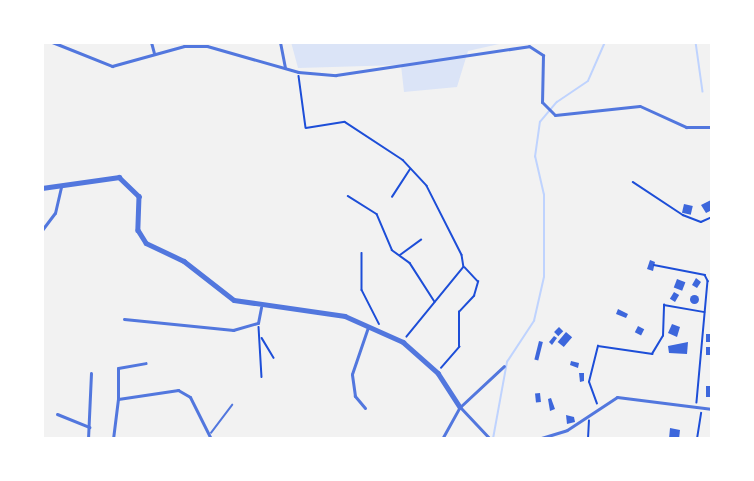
<!DOCTYPE html>
<html>
<head>
<meta charset="utf-8">
<style>
  body { margin:0 }
  #map { position:relative; width:754px; height:481px; overflow:hidden; background:#f2f2f2; font-family:"Nunito Sans",sans-serif }
  div>[style] { position:absolute }
  .green>* { inset:0; background:#dbe4f7 }
  .stream>* { height:1.5px; margin:-0.75px; padding:0 0.75px; transform-origin:0.75px; border-radius:0.75px; background:#bfd3fe }
  .building>* { inset:0; background:#3d67dc; transform-origin:0 0 }
  .round { border-radius:50% }
  .path>* { height:1.5px; margin:-0.75px; padding:0 0.75px; transform-origin:0.75px; border-radius:0.75px; background:#1d4ed8 }
  .service>* { height:1.5px; margin:-0.75px; padding:0 0.75px; transform-origin:0.75px; border-radius:0.75px; background:#5277de }
  .minor>* { height:3px; margin:-1.5px; padding:0 1.5px; transform-origin:1.5px; border-radius:1.5px; background:#5277de }
  .tertiary>* { height:4.5px; margin:-2.25px; padding:0 2.25px; transform-origin:2.25px; border-radius:2.25px; background:#5277de }
  span { translate:-50% -50%; white-space:nowrap; text-align:center; line-height:1.15; -webkit-text-stroke:6px #fff; paint-order:stroke }
  .frame { position:absolute; inset:0; border:44px solid #fff; pointer-events:none }
</style>
</head>
<body>
<div id="map">
  <div class="green">
    <i style="clip-path:polygon(291px 42px,508px 42px,468px 51px,457px 87px,404px 92px,401px 65px,298px 68px)"></i>
  </div>
  <div class="stream">
    <i style="left:696px;top:42px;width:50px;rotate:82deg"></i>
    <i style="left:493px;top:439px;width:78px;rotate:-79.7deg"></i>
    <i style="left:507px;top:362px;width:49px;rotate:-56.6deg"></i>
    <i style="left:534px;top:321px;width:45px;rotate:-77.2deg"></i>
    <i style="left:544px;top:277px;width:82px;rotate:-90deg"></i>
    <i style="left:544px;top:195px;width:39px;rotate:-103deg"></i>
    <i style="left:535px;top:157px;width:35px;rotate:-82deg"></i>
    <i style="left:540px;top:122px;width:26px;rotate:-50deg"></i>
    <i style="left:557px;top:102px;width:37px;rotate:-34deg"></i>
    <i style="left:588px;top:81px;width:43px;rotate:-66.4deg"></i>
  </div>
  <div class="building">
    <i style="clip-path:polygon(711px 200px,712px 210px,706px 213px,701px 205px)"></i>
    <i style="left:684px;top:204px;width:9px;height:9px;rotate:13deg"></i>
    <i style="clip-path:polygon(650px 260px,655px 262px,653px 271px,647px 269px)"></i>
    <i style="clip-path:polygon(696px 278px,701px 282px,697px 288px,692px 285px)"></i>
    <i style="left:677px;top:279px;width:9px;height:9px;rotate:21deg"></i>
    <i style="left:674px;top:292px;width:6px;height:8px;rotate:31deg"></i>
    <i class="round" style="left:689.5px;top:294.5px;width:9px;height:9px"></i>
    <i style="clip-path:polygon(618px 309px,628px 314px,626px 318px,616px 314px)"></i>
    <i style="clip-path:polygon(672px 324px,680px 327px,677px 337px,668px 333px)"></i>
    <i style="left:638px;top:326px;width:7px;height:7px;rotate:27deg"></i>
    <i style="left:559px;top:327px;width:6px;height:7px;rotate:45deg"></i>
    <i style="left:566px;top:332px;width:8px;height:13px;rotate:40deg"></i>
    <i style="left:706px;top:334px;width:6px;height:8px"></i>
    <i style="clip-path:polygon(554px 336px,557px 338px,552px 345px,549px 342px)"></i>
    <i style="left:539px;top:341px;width:4px;height:19px;rotate:14deg"></i>
    <i style="clip-path:polygon(688px 342px,687px 354px,669px 353px,668px 346px)"></i>
    <i style="left:706px;top:347px;width:5px;height:8px"></i>
    <i style="clip-path:polygon(571px 361px,579px 363px,578px 368px,570px 365px)"></i>
    <i style="clip-path:polygon(579px 373px,584px 373px,584px 381px,580px 382px)"></i>
    <i style="left:706px;top:386px;width:6px;height:11px"></i>
    <i style="left:540px;top:393px;width:9px;height:5px;rotate:84deg"></i>
    <i style="clip-path:polygon(551px 398px,555px 409px,550px 411px,548px 399px)"></i>
    <i style="clip-path:polygon(566px 415px,574px 417px,575px 422px,567px 424px)"></i>
    <i style="clip-path:polygon(670px 428px,680px 430px,679px 439px,669px 439px)"></i>
  </div>
  <div class="path">
    <i style="left:299px;top:76px;width:52px;rotate:82.3deg"></i>
    <i style="left:306px;top:128px;width:39px;rotate:-9deg"></i>
    <i style="left:345px;top:122px;width:69px;rotate:33.2deg"></i>
    <i style="left:403px;top:160px;width:35px;rotate:47deg"></i>
    <i style="left:427px;top:186px;width:77px;rotate:63.1deg"></i>
    <i style="left:462px;top:255px;width:12px;rotate:81deg"></i>
    <i style="left:464px;top:267px;width:90px;rotate:129.2deg"></i>
    <i style="left:633px;top:182px;width:60px;rotate:33.4deg"></i>
    <i style="left:683px;top:215px;width:19px;rotate:21deg"></i>
    <i style="left:701px;top:222px;width:12px;rotate:-24deg"></i>
    <i style="left:348px;top:196px;width:34px;rotate:32deg"></i>
    <i style="left:377px;top:214px;width:39px;rotate:67deg"></i>
    <i style="left:392px;top:250px;width:22px;rotate:36deg"></i>
    <i style="left:410px;top:263px;width:46px;rotate:57.3deg"></i>
    <i style="left:392px;top:197px;width:33px;rotate:-57deg"></i>
    <i style="left:362px;top:253px;width:37px;rotate:90deg"></i>
    <i style="left:362px;top:290px;width:38px;rotate:63deg"></i>
    <i style="left:400px;top:255px;width:26px;rotate:-36deg"></i>
    <i style="left:654px;top:265px;width:52px;rotate:11.1deg"></i>
    <i style="left:705px;top:275px;width:7px;rotate:63deg"></i>
    <i style="left:708px;top:281px;width:122px;rotate:95.2deg"></i>
    <i style="left:259px;top:327px;width:50px;rotate:86.6deg"></i>
    <i style="left:262px;top:338px;width:23px;rotate:59deg"></i>
    <i style="left:441px;top:368px;width:28px;rotate:-49deg"></i>
    <i style="left:459px;top:347px;width:35px;rotate:-90deg"></i>
    <i style="left:459px;top:312px;width:22px;rotate:-47deg"></i>
    <i style="left:474px;top:296px;width:15px;rotate:-74deg"></i>
    <i style="left:478px;top:282px;width:19px;rotate:-133deg"></i>
    <i style="left:597px;top:404px;width:23px;rotate:-110deg"></i>
    <i style="left:589px;top:382px;width:37px;rotate:-76deg"></i>
    <i style="left:598px;top:346px;width:55px;rotate:8.4deg"></i>
    <i style="left:652px;top:354px;width:21px;rotate:-59deg"></i>
    <i style="left:663px;top:336px;width:31px;rotate:-88deg"></i>
    <i style="left:664px;top:305px;width:41px;rotate:9.9deg"></i>
    <i style="left:588px;top:439px;width:18px;rotate:-87deg"></i>
    <i style="left:697px;top:439px;width:26px;rotate:-81deg"></i>
  </div>
  <div class="service">
    <i style="left:211px;top:433px;width:35px;rotate:-53deg"></i>
  </div>
  <div class="minor">
    <i style="left:52px;top:42px;width:65px;rotate:21.8deg"></i>
    <i style="left:112px;top:66px;width:75px;rotate:-15.5deg"></i>
    <i style="left:184px;top:46px;width:23px"></i>
    <i style="left:207px;top:46px;width:95px;rotate:15.9deg"></i>
    <i style="left:298px;top:72px;width:38px;rotate:5deg"></i>
    <i style="left:336px;top:75px;width:195px;rotate:-8.5deg"></i>
    <i style="left:529px;top:46px;width:17px;rotate:33deg"></i>
    <i style="left:543px;top:55px;width:47px;rotate:91.2deg"></i>
    <i style="left:542px;top:102px;width:18px;rotate:45deg"></i>
    <i style="left:555px;top:115px;width:85px;rotate:-6deg"></i>
    <i style="left:640px;top:106px;width:51px;rotate:24.5deg"></i>
    <i style="left:686px;top:127px;width:26px"></i>
    <i style="left:151px;top:42px;width:11px;rotate:75deg"></i>
    <i style="left:280px;top:42px;width:26px;rotate:79deg"></i>
    <i style="left:42px;top:230px;width:21px;rotate:-53deg"></i>
    <i style="left:55px;top:213px;width:28px;rotate:-77deg"></i>
    <i style="left:124px;top:319px;width:110px;rotate:5.8deg"></i>
    <i style="left:233px;top:330px;width:26px;rotate:-16deg"></i>
    <i style="left:258px;top:323px;width:16px;rotate:-79deg"></i>
    <i style="left:118px;top:399px;width:31px;rotate:-90deg"></i>
    <i style="left:118px;top:368px;width:28px;rotate:-10deg"></i>
    <i style="left:460px;top:407px;width:60px;rotate:-43deg"></i>
    <i style="left:365px;top:408px;width:16px;rotate:-130deg"></i>
    <i style="left:355px;top:396px;width:22px;rotate:-98deg"></i>
    <i style="left:352px;top:374px;width:50px;rotate:-71.2deg"></i>
    <i style="left:57px;top:414px;width:35px;rotate:22deg"></i>
    <i style="left:88px;top:439px;width:66px;rotate:-87.4deg"></i>
    <i style="left:113px;top:439px;width:40px;rotate:-82.9deg"></i>
    <i style="left:118px;top:399px;width:61px;rotate:-8.5deg"></i>
    <i style="left:178px;top:390px;width:14px;rotate:30deg"></i>
    <i style="left:190px;top:397px;width:47px;rotate:63.4deg"></i>
    <i style="left:442px;top:439px;width:37px;rotate:-61deg"></i>
    <i style="left:460px;top:407px;width:44px;rotate:46.8deg"></i>
    <i style="left:538px;top:439px;width:30px;rotate:-17deg"></i>
    <i style="left:567px;top:430px;width:60px;rotate:-33.4deg"></i>
    <i style="left:617px;top:397px;width:96px;rotate:7.2deg"></i>
  </div>
  <div class="tertiary">
    <i style="left:42px;top:188px;width:78px;rotate:-8.1deg"></i>
    <i style="left:119px;top:177px;width:28px;rotate:44deg"></i>
    <i style="left:139px;top:196px;width:34px;rotate:92deg"></i>
    <i style="left:138px;top:230px;width:15px;rotate:58deg"></i>
    <i style="left:146px;top:243px;width:42px;rotate:25.3deg"></i>
    <i style="left:184px;top:261px;width:63px;rotate:38deg"></i>
    <i style="left:234px;top:300px;width:112px;rotate:8.2deg"></i>
    <i style="left:345px;top:316px;width:64px;rotate:24.1deg"></i>
    <i style="left:403px;top:342px;width:47px;rotate:41.5deg"></i>
    <i style="left:438px;top:373px;width:40px;rotate:57.1deg"></i>
  </div>
  <div class="frame"></div>
</div>
</body>
</html>
